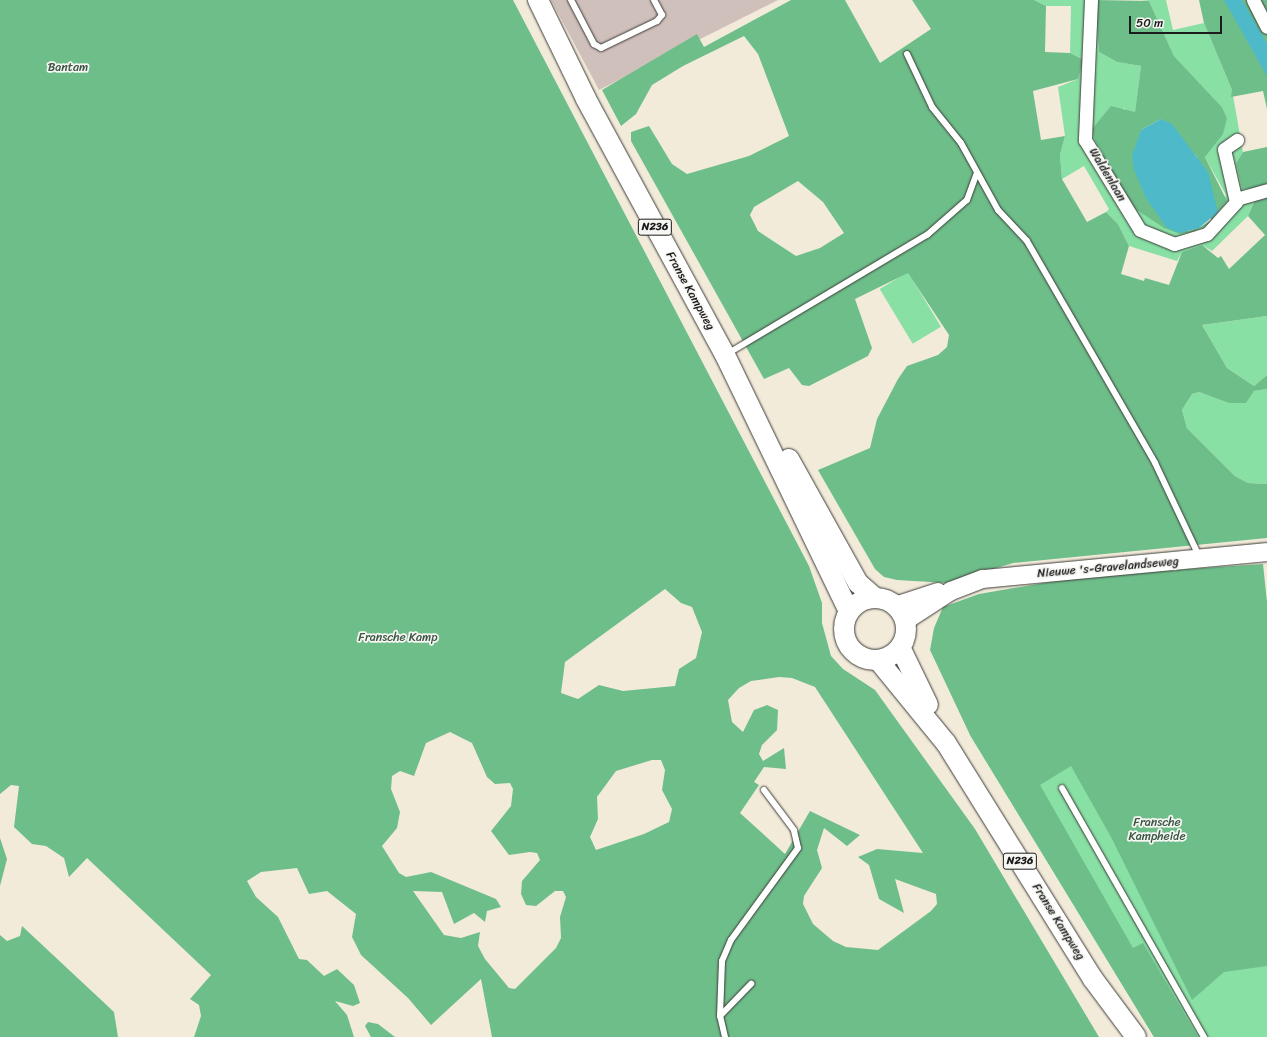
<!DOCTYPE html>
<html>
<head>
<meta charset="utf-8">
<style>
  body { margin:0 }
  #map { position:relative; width:1267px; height:1037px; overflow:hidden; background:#f3ebda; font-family:Sriracha,sans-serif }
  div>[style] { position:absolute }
  .industrial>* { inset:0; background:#d0c0bc }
  .green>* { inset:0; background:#88e0a5; transform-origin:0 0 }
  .forest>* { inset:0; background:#6ebe8a }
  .water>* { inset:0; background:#4ebac9 }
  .roads { filter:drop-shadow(0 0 1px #3c3b38) drop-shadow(0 0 1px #3c3b38) }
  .lane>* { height:6px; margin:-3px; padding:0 3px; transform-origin:3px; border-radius:3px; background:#fff }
  .street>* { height:13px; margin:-6.5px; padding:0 6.5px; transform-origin:6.5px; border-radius:6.5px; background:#fff }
  .secondary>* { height:18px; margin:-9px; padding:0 9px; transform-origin:9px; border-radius:9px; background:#fff }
  .primary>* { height:20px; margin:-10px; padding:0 10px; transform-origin:10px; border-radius:10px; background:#fff }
  .primary>.ring { margin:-10px; padding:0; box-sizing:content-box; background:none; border:20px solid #fff; border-radius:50% }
  span { translate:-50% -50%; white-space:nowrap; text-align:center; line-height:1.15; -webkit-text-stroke:3.5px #f6f6f2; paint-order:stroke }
  .shield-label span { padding:1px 3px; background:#f6f6f2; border:1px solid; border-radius:3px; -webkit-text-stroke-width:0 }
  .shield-label { font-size:11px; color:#1c1c1c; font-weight:700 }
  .park-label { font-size:12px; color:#3c5745 }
  .street-label { font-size:12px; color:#1c1c1c }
  .scale { position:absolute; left:1129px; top:16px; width:93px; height:18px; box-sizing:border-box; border:2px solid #1c1c1c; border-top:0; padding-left:5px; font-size:12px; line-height:14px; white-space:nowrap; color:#1c1c1c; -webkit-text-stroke:3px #f6f6f2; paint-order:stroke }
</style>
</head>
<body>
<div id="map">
  <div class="industrial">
    <i style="clip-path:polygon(551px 0,778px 0,599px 90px)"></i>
  </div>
  <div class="green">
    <i style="clip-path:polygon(1034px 0,1095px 0,1099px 52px,1117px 62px,1141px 66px,1135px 113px,1125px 111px,1125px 108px,1092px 129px,1131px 206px,1180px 234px,1208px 225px,1220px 211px,1226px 195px,1205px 157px,1227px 118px,1222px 107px,1174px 56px,1149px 1px,1141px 0,1166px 0,1173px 30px,1204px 23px,1232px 90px,1243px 152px,1236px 163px,1242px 189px,1260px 187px,1248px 216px,1212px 251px,1202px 245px,1182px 252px,1177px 261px,1129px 246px,1118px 224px,1106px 212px,1109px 209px,1084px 166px,1062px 179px,1060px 155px,1065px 136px,1058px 87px,1078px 79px,1084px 60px,1070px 53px,1071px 6px,1046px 6px)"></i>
    <i style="left:908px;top:272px;width:64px;height:33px;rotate:59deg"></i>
    <i style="clip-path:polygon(1267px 316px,1267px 375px,1254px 386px,1227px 368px,1202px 325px)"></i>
    <i style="clip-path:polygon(1267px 389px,1267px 484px,1248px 483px,1235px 476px,1187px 428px,1182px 410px,1192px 394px,1199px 392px,1230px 403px,1245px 403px,1254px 391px)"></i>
    <i style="clip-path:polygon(1267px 708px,1267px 1037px,1154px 1037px,970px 735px)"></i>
  </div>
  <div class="forest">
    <i style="clip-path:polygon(evenodd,0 0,513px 0,809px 566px,822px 603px,822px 623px,831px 656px,843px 669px,875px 690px,975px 829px,1099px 1037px,492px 1037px,481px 979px,431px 1025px,408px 998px,361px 955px,352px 937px,356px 914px,327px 891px,309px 894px,297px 868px,261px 872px,247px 881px,256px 897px,278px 917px,299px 959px,307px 960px,324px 976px,337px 969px,354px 985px,360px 1003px,353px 1006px,335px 1001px,347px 1015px,354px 1037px,194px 1037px,201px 1016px,199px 1005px,190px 999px,211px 975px,87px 858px,69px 877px,64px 858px,46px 846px,32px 844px,14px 827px,19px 786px,11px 785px,0 794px,0 0,665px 589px,681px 603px,692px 607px,702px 632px,696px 658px,679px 669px,675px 686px,623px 691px,599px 685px,578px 699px,561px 693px,565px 662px,665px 589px,0 0,779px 677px,792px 678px,815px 687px,923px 853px,877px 849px,858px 857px,869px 865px,879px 899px,904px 913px,895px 879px,936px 894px,937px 904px,931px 911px,878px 950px,846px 947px,833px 941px,813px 924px,803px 904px,804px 896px,822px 868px,817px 850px,824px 828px,847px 846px,860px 835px,810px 811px,785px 854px,740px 813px,759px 785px,754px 782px,764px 767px,786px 769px,784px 748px,763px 761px,759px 754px,762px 745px,777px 730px,778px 710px,767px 705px,754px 710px,743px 732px,732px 722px,728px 700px,739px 688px,751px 681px,779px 677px,0 0,450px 732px,472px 743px,487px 777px,495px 784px,510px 783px,513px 789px,511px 806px,491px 831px,509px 855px,530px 852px,537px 853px,540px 860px,522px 881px,521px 894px,526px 905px,536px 906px,555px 891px,563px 891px,566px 897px,560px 917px,561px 938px,556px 948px,515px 989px,509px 988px,485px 959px,478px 946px,480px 932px,461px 938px,444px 935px,413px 891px,442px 892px,454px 924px,474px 913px,485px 922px,487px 911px,501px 907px,496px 899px,431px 872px,406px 877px,399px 873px,382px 846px,397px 828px,400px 812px,391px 789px,392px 776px,400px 771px,414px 776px,426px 743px,450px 732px,0 0,652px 760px,661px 760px,665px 770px,662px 790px,672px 809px,669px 822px,644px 834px,596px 850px,590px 837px,598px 819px,597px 797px,616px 771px,652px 760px)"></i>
    <i style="clip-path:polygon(evenodd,791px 0,845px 0,880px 63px,931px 29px,912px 0,1034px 0,1046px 6px,1045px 52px,1070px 53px,1084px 60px,1078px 79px,1033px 91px,1041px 140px,1065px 136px,1060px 155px,1062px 179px,1087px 222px,1106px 212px,1118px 224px,1129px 246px,1121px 274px,1144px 281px,1145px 278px,1169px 285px,1182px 252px,1202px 245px,1218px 258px,1221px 256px,1229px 269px,1265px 235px,1248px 216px,1260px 188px,1242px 189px,1236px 163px,1243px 152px,1267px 147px,1267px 316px,1202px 325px,1227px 368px,1254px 386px,1267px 375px,1267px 389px,1254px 391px,1246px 403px,1229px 403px,1199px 392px,1192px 394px,1182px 410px,1187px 428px,1235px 476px,1248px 483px,1267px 484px,1267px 538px,1013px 563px,947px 583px,897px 580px,884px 577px,875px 569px,818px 470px,870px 448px,877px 419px,898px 379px,907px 366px,938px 355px,947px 347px,949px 335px,908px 273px,855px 299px,872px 348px,868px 356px,809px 386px,802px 385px,789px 368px,764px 379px,631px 141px,631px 132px,649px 126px,672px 164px,687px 174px,749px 156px,789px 136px,758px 54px,744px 36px,683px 66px,652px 85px,636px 114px,621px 126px,602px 90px,697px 34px,704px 47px,791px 0,798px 181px,823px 202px,844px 233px,820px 248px,796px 256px,758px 231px,750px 215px,754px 207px,798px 181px)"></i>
    <i style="clip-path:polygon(evenodd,1095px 0,1149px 1px,1174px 56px,1222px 107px,1227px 118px,1223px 134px,1205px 157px,1227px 201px,1208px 225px,1192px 232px,1180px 234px,1164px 228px,1131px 206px,1095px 140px,1092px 129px,1111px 106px,1135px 112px,1141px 66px,1117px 62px,1099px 52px,1095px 0,1161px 119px,1197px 157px,1211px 220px,1199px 228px,1188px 231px,1141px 130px,1161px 119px)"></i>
    <i style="clip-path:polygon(1199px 0,1267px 0,1267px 109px,1263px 91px,1231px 97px,1232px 90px,1204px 23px)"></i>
    <i style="clip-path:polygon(1263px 564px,1267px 602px,1267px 966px,1224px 972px,1192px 1000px,1111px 837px,1071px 766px,1040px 785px,1133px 948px,1143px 943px,1198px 1037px,1154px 1037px,970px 735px,930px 650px,934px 628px,943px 607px,979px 594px,1084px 576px)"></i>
    <i style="clip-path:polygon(0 838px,7px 859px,0 886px)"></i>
    <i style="clip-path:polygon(22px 926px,114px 1012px,118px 1037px,0 1037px,0 935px,7px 941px,20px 936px)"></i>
    <i style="clip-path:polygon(368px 1022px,378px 1024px,395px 1037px,371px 1037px,365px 1026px)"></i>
  </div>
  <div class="water">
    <i style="clip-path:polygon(1224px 0,1242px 0,1267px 44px,1267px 76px)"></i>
    <i style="clip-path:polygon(1161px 119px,1172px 124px,1208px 172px,1218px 212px,1199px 228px,1179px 233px,1166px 227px,1146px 198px,1134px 170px,1132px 156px,1141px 130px)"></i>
  </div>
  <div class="roads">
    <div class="lane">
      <i style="left:571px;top:0;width:50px;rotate:62.4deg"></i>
      <i style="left:594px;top:44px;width:8px;rotate:30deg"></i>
      <i style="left:601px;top:48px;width:62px;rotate:-25.7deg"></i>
      <i style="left:657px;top:21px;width:8px;rotate:-50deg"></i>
      <i style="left:662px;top:15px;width:17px;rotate:-118deg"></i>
      <i style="left:907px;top:54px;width:59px;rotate:64.7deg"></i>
      <i style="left:932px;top:107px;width:46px;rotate:51.1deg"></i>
      <i style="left:961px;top:143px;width:77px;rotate:61.1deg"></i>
      <i style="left:998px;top:210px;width:42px;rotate:46.9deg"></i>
      <i style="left:1027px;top:241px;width:256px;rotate:60deg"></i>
      <i style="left:1155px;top:463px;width:103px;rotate:64.7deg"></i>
      <i style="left:727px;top:354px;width:233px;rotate:-30.8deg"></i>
      <i style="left:927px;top:235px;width:53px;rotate:-41.2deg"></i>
      <i style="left:967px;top:200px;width:29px;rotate:-70deg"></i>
      <i style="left:1062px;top:788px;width:287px;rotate:60.3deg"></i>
      <i style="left:720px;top:1016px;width:55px;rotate:-87.9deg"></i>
      <i style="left:722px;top:961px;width:23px;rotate:-67deg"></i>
      <i style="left:731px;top:940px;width:114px;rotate:-53.9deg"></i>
      <i style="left:798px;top:848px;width:18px;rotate:-103deg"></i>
      <i style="left:794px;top:830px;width:50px;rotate:-126.9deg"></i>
      <i style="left:725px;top:1037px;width:22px;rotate:-103deg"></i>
      <i style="left:720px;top:1016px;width:45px;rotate:-45.9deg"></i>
    </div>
    <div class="street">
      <i style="left:1091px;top:0;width:140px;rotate:92.5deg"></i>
      <i style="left:1085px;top:140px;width:105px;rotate:58.6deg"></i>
      <i style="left:1140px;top:230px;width:37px;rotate:22deg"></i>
      <i style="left:1174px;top:244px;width:34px;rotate:-17deg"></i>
      <i style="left:1207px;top:234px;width:43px;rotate:-47.8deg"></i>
      <i style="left:1236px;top:202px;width:54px;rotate:-102.8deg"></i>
      <i style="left:1224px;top:149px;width:16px;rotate:-35deg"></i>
      <i style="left:1253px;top:0;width:30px;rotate:63deg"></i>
      <i style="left:1236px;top:199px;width:32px;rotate:-16deg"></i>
    </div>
    <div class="secondary">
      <i style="left:895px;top:606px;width:45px;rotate:-18deg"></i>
      <i style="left:905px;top:621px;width:55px;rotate:-33.1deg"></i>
      <i style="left:951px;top:591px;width:34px;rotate:-21deg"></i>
      <i style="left:983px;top:579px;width:285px;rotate:-5.4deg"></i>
    </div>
    <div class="primary">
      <i style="left:538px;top:0;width:110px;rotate:64.1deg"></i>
      <i style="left:586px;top:99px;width:291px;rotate:61.5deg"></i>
      <i style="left:725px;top:355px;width:284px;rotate:64.2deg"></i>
      <i style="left:789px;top:459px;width:142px;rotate:60.9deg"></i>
      <i style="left:858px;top:583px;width:23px;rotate:41deg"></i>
      <i class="ring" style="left:844px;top:598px;width:42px;height:42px"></i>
      <i style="left:900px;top:647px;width:64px;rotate:64.2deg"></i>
      <i style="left:878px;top:660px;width:107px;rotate:50.7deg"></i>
      <i style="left:946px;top:743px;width:278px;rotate:58.1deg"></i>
      <i style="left:1093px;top:979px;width:72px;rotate:53.4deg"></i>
    </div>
  </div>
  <div class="shield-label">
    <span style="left:655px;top:227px">N236</span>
    <span style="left:1020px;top:861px">N236</span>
  </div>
  <div class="park-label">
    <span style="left:68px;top:68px">Bantam</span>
    <span style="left:398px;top:638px">Fransche Kamp</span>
    <span style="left:1157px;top:830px">Fransche<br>Kampheide</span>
  </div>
  <div class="street-label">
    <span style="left:1107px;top:175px;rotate:59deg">Waldenlaan</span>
    <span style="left:690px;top:291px;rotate:61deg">Franse Kampweg</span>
    <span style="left:1108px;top:568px;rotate:-5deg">Nieuwe 's-Gravelandseweg</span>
    <span style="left:1058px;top:922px;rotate:58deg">Franse Kampweg</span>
  </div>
  <div class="scale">50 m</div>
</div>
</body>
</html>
